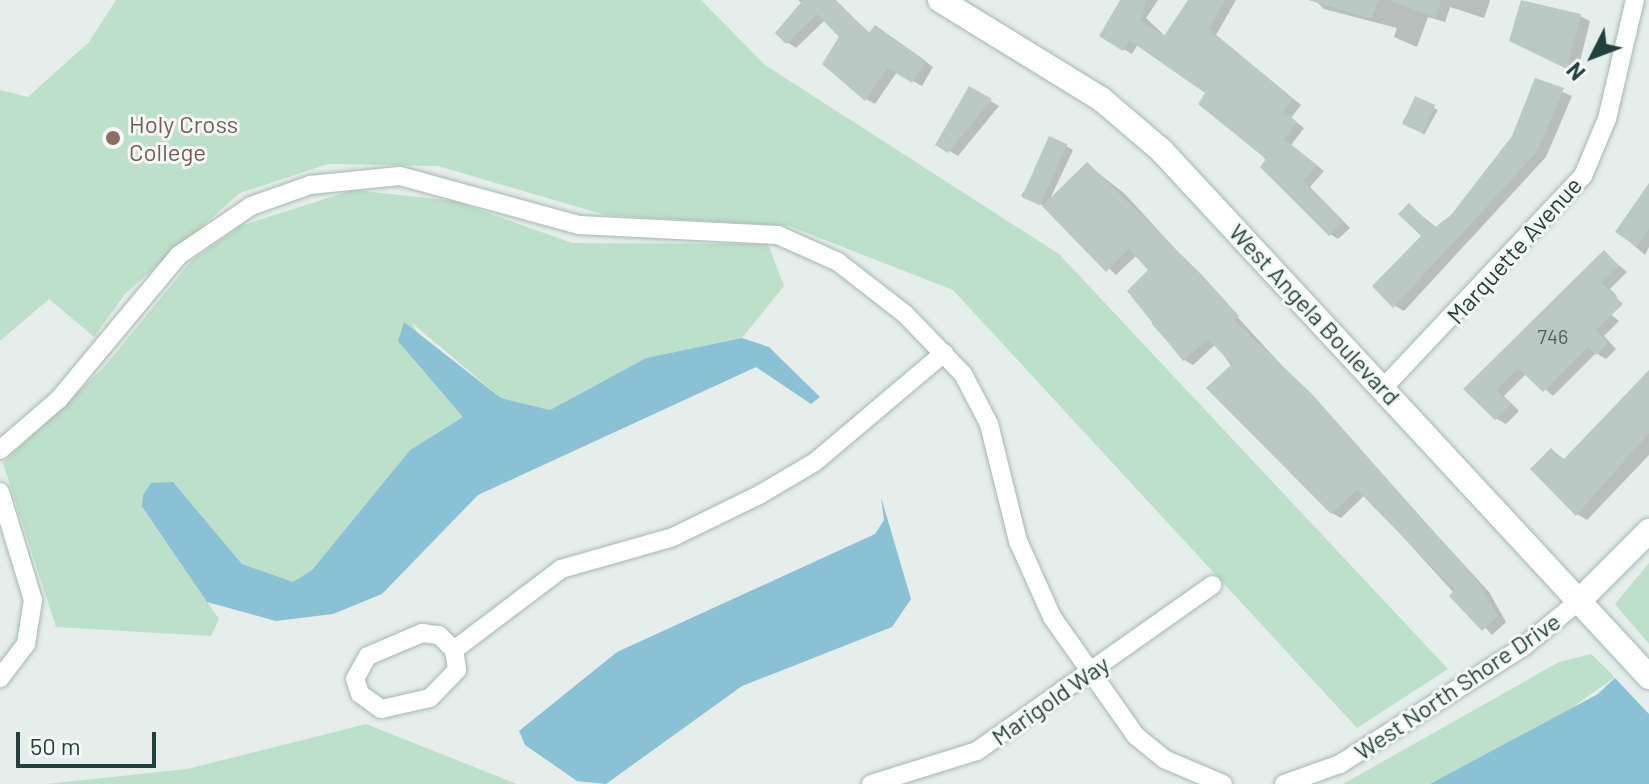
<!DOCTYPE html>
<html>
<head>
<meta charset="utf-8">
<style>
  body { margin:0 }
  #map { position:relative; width:1649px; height:784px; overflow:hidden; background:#e5eeeb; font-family:Barlow,sans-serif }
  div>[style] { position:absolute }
  .green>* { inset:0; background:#bde0ca }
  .water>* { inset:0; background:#8bc1d4 }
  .pier>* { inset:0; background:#e5eeeb }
  .shadow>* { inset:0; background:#0003; transform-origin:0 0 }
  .building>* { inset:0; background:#bac9c4; transform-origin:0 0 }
  .roads { filter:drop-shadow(0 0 2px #a7b7b3) drop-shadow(0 0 2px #a7b7b3) }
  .minor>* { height:18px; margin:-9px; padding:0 9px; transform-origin:9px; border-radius:9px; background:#fff }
  .tertiary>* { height:24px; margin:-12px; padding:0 12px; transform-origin:12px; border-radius:12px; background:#fff }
  .dots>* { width:22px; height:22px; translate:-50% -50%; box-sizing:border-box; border:4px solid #f5faf8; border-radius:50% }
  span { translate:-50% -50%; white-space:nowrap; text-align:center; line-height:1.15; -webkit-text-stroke:6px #f5faf8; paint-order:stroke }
  .number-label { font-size:20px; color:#49635e }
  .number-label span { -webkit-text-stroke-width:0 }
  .education-label { font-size:24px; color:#785e54 }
  .left { translate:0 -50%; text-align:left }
  .street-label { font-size:24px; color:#23413c }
  .north { position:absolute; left:1553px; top:16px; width:80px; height:80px; -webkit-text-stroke:6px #f5faf8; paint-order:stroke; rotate:228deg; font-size:22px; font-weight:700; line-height:32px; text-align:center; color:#23413c }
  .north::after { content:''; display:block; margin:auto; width:28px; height:36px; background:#23413c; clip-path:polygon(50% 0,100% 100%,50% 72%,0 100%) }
  .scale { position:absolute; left:16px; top:732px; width:140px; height:36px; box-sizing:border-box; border:4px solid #23413c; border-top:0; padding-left:10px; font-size:24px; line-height:28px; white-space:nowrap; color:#23413c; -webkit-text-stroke:6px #f5faf8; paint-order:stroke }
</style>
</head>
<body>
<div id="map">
  <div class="green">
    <i style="clip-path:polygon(116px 0,701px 0,765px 65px,1059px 254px,1448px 669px,1357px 728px,953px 290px,789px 226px,605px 215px,438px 166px,328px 164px,240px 193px,125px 294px,94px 337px,49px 299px,0 341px,0 90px,28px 97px,89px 42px)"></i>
    <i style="clip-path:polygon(353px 190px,455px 201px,572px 243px,768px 244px,784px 286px,742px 338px,646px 358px,550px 410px,501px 398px,412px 323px,463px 417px,410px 450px,312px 570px,293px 583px,242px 564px,173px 482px,142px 508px,219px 619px,211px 636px,56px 627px,3px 463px,105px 366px,191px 261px,240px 226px)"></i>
    <i style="clip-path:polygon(1649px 563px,1649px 644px,1615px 604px)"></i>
    <i style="clip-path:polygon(1591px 654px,1615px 677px,1542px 729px,1430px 784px,1343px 784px,1559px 662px)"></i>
    <i style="clip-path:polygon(366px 724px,517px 784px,46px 784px,187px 769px)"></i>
  </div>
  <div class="water">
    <i style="clip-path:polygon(404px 322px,501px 398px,550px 410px,646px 358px,742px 338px,769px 347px,820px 397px,811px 404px,756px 367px,478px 495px,382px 594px,333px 614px,276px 621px,207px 602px,142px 507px,143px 495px,151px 483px,173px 482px,242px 564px,293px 582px,312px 570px,410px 450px,463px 417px,398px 341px)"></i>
    <i style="clip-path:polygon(881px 497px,911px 599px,892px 627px,742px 686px,606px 784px,577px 781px,525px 745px,519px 731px,617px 652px,875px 534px,884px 520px)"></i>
    <i style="clip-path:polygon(1649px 645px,1649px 784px,1430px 784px,1598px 694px)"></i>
  </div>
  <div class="pier">
    <i style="clip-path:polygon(1647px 642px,1649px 644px,1649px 714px,1612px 675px)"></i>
  </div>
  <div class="shadow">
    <i style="clip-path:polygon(798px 0,833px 0,871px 34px,884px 32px,933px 67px,922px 86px,897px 72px,875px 104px,866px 99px,842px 37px,825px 20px,796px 48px,787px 42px,806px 6px)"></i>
    <i style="clip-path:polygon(1123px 0,1158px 0,1146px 18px,1166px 37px,1190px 0,1236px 0,1216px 35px,1301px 105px,1291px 118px,1304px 128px,1291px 145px,1324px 171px,1310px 187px,1350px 228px,1338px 239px,1330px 234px,1208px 93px,1138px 44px,1132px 54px,1101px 36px)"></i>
    <i style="clip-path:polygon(1315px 0,1489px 0,1490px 1px,1484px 18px,1450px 7px,1445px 22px,1428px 17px,1417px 47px,1394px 37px,1397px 28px,1324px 9px)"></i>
    <i style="clip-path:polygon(1580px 16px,1590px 21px,1577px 73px,1522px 45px)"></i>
    <i style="clip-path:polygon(1536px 81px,1572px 96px,1546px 157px,1404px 311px,1395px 306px,1424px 236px,1410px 206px,1437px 228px,1453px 217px,1514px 137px)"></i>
    <i style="clip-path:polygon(970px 89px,999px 106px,958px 156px,938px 144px)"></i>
    <i style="left:1416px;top:98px;width:25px;height:28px;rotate:29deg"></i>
    <i style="clip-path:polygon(1066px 146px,1073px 150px,1049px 201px,1088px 165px,1125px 194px,1489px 592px,1506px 622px,1492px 635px,1365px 495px,1341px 518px,1332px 513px,1216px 344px,1193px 365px,1184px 360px,1152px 324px,1151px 270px,1137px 255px,1116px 275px,1046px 207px,1021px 195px)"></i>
    <i style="clip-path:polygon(1649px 184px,1649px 247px,1645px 255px,1618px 232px)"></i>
    <i style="clip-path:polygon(1604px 253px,1627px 272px,1610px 289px,1617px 296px,1607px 311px,1619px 321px,1604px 336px,1616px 349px,1606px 359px,1596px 353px,1553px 396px,1527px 373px,1504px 396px,1519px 411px,1506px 424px,1497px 419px,1466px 389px)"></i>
    <i style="clip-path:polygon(1649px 380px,1649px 455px,1587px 520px,1577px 514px,1552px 450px,1565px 460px)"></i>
  </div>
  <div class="building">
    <i style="clip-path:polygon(803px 0,836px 0,869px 33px,875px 25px,926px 61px,912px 83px,888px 68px,865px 101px,822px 64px,839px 37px,817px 14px,786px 44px,775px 33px)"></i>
    <i style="clip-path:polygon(1120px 0,1146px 0,1141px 21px,1164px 36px,1188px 0,1225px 0,1209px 29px,1293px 99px,1284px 112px,1297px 122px,1284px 139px,1317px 165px,1303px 181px,1343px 222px,1329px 236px,1260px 167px,1266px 159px,1198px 104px,1205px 93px,1129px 40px,1123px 51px,1099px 36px)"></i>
    <i style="clip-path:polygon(1308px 0,1378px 0,1372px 19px)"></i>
    <i style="clip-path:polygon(1388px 0,1441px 0,1436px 18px)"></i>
    <i style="clip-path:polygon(1521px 0,1581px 14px,1567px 69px,1509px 41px)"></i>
    <i style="clip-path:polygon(1535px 78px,1564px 88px,1537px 152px,1393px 308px,1372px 286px,1421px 236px,1398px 214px,1409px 203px,1434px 228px,1451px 215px,1512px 136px)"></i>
    <i style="clip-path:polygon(969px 86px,992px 99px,948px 153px,935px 145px)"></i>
    <i style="left:1415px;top:96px;width:22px;height:31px;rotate:24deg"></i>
    <i style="left:1049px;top:136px;width:20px;height:67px;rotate:24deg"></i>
    <i style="clip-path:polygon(1087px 162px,1202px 275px,1239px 316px,1234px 320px,1312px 394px,1480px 584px,1498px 616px,1482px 631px,1449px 596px,1455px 590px,1357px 490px,1331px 514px,1206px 388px,1232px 364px,1208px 339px,1183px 361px,1127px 291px,1148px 270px,1129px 249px,1106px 272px,1042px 206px)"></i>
    <i style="clip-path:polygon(1649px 183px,1649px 229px,1637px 247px,1615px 232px)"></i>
    <i style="clip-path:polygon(1604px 250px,1619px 266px,1602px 283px,1623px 304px,1596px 330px,1608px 343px,1596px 355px,1588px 347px,1543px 392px,1518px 368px,1496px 390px,1511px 404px,1495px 420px,1463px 389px)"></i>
    <i style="clip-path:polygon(1649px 370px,1649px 433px,1576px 516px,1530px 469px,1551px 448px,1563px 460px)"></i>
  </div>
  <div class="roads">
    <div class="minor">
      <i style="left:1384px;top:387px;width:290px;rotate:-46.7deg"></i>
      <i style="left:1583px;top:176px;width:62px;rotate:-67.2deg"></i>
      <i style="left:1607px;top:119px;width:122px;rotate:-76.8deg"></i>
      <i style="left:0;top:450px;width:78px;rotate:-40.8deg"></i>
      <i style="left:59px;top:399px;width:187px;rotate:-50.2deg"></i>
      <i style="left:179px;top:255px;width:87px;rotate:-34.2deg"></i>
      <i style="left:251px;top:206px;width:63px;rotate:-19.6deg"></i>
      <i style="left:310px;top:185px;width:90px;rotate:-5.7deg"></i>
      <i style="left:400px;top:176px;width:186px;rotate:15.3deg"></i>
      <i style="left:579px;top:225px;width:199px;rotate:2.9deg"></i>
      <i style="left:778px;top:235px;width:66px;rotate:24.2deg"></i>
      <i style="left:838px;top:262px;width:85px;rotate:37.8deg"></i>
      <i style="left:905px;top:314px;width:83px;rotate:46deg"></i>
      <i style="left:963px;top:374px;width:56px;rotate:62.5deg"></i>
      <i style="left:989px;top:424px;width:121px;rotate:76.1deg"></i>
      <i style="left:1018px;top:541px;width:83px;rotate:65.9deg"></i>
      <i style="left:1052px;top:617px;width:146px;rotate:54.8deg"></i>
      <i style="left:1136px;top:736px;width:36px;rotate:39deg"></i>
      <i style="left:1164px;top:759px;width:64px;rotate:23deg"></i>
      <i style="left:0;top:492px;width:113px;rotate:73deg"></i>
      <i style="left:33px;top:600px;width:45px;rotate:99deg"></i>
      <i style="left:26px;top:644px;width:43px;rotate:127.4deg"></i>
      <i style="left:454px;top:650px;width:20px;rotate:81deg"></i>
      <i style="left:457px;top:670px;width:39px;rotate:134deg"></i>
      <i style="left:430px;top:698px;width:50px;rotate:167.3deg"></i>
      <i style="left:381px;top:709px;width:26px;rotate:-144deg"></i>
      <i style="left:360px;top:694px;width:16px;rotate:-108deg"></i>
      <i style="left:355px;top:679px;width:26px;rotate:-61deg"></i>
      <i style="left:368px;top:656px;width:59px;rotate:-23.1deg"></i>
      <i style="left:422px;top:633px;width:17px;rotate:7deg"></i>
      <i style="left:439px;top:635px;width:21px;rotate:45deg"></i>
      <i style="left:454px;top:650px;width:134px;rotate:-37.1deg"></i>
      <i style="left:561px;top:569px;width:116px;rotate:-15.9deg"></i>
      <i style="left:673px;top:537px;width:96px;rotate:-26deg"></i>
      <i style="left:759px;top:495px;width:65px;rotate:-30.5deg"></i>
      <i style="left:815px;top:462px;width:169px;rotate:-40.2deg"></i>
      <i style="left:871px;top:784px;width:111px;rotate:-17.3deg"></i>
      <i style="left:977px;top:751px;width:288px;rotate:-35.2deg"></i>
      <i style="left:1284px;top:784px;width:59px;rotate:-19.7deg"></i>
      <i style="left:1340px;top:764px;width:217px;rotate:-32.6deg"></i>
      <i style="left:1523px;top:647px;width:74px;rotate:-39.5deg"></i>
    </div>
    <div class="tertiary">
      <i style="left:940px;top:0;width:189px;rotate:31.6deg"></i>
      <i style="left:1101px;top:99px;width:80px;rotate:40.4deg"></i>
      <i style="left:1162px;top:151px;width:717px;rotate:47.2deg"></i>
      <i style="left:1580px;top:600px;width:98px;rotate:-45deg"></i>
    </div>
  </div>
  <div class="dots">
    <i style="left:113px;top:138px;background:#8d6e63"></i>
  </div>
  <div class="number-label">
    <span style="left:1553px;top:336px">746</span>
  </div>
  <div class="education-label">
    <span class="left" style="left:129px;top:138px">Holy Cross<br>College</span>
  </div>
  <div class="street-label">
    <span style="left:1514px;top:250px;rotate:-48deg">Marquette Avenue</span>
    <span style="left:1315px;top:314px;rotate:47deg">West Angela Boulevard</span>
    <span style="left:1457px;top:686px;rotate:-34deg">West North Shore Drive</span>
    <span style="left:1050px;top:700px;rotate:-35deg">Marigold Way</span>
  </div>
  <div class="north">N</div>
  <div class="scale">50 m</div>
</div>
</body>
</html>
